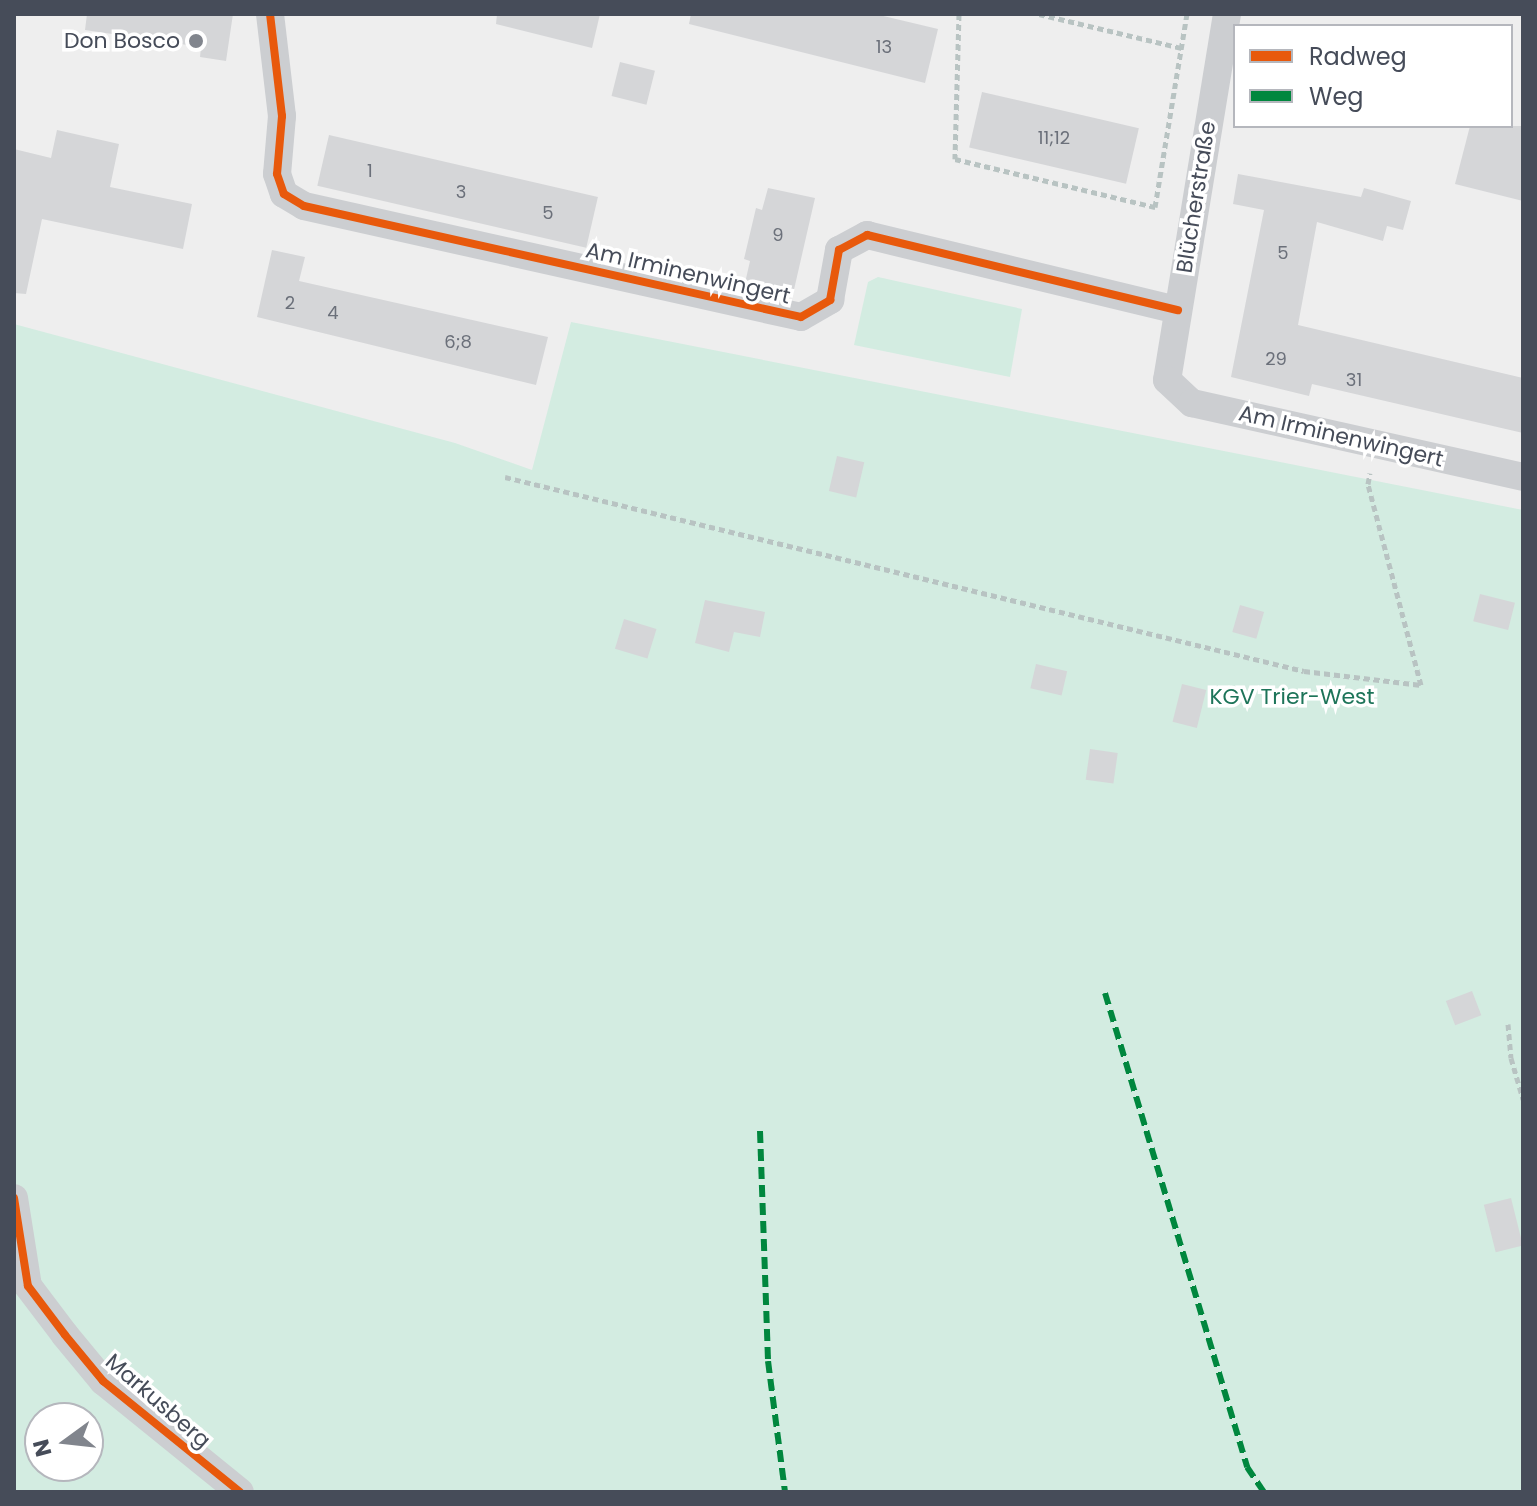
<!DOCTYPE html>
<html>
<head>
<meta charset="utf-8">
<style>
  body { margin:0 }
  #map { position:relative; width:1537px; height:1506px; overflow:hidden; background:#eee; font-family:Poppins,sans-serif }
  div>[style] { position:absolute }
  .green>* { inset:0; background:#d3ece1 }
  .building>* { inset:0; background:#d5d6d8; transform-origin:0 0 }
  .path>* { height:5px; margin-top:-2.5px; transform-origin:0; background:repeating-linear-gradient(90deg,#b8c3c2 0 6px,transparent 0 10px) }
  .street>* { height:28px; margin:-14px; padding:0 14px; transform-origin:14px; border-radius:14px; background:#ccced1 }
  .quiet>* { height:6px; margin-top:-3px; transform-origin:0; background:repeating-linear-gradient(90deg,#00873e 0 12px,transparent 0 18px) }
  .cycleway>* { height:8px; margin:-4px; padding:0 4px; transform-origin:4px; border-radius:4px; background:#e8590c }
  .dots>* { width:22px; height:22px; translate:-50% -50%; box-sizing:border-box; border:4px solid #fff; border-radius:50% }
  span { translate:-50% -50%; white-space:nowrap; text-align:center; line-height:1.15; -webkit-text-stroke:7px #fff; paint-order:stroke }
  .number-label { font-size:18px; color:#6b707a }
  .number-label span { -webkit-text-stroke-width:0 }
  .poi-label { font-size:22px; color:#464c59 }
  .right { translate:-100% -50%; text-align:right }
  .street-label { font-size:22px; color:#464c59 }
  .park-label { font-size:22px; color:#1d7459 }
  .frame { position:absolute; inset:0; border:16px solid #464c59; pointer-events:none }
  .legend { position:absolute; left:1233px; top:24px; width:280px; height:104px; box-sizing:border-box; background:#fff; border:2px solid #b5b7bd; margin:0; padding:10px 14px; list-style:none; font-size:24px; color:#464c59 }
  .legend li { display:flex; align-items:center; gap:16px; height:40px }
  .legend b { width:40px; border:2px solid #b5b7bd }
  .north { position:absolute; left:24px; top:1402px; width:80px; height:80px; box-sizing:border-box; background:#fff; border:2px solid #b5b7bd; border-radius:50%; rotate:255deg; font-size:22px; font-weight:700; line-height:32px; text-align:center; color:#464c59 }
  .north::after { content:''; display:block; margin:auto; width:28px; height:36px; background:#81858d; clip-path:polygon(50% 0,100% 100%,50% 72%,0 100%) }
</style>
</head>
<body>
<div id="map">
  <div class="green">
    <i style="clip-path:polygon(878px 277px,1022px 309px,1010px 377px,854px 345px,868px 282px)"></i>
    <i style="clip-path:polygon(evenodd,571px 322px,1523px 510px,1523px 1492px,14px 1492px,14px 324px,455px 443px,532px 470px,571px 322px,40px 1418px,88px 1418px,88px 1466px,40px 1466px,40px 1418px)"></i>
  </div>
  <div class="building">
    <i style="clip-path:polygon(87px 14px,233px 14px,226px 61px,200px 57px,201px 47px,85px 30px)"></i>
    <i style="clip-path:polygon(497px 14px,600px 14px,592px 48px,496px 24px)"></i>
    <i style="clip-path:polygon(691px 14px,875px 14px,938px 29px,925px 83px,689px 24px)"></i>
    <i style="left:620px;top:62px;width:36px;height:35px;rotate:14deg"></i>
    <i style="left:982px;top:92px;width:161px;height:57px;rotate:13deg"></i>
    <i style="clip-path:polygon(1470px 126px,1523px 126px,1523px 201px,1455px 184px)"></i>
    <i style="clip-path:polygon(57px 130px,119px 144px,110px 187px,192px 204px,183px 249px,42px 219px,26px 294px,14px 293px,14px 149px,51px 158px)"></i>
    <i style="left:329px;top:135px;width:276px;height:52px;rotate:13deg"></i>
    <i style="clip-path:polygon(1238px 174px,1361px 197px,1364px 188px,1411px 201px,1403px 230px,1387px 226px,1383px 241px,1317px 222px,1298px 325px,1523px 378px,1523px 433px,1312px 384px,1309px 396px,1231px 377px,1264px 210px,1233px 204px)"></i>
    <i style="clip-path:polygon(768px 188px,815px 198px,793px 294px,745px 283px,750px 261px,744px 259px,756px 208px,762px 210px)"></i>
    <i style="clip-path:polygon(272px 250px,305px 257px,299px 281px,548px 337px,536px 385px,257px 317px)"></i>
    <i style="left:837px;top:456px;width:28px;height:36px;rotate:13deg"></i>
    <i style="left:1480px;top:594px;width:36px;height:28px;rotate:14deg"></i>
    <i style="clip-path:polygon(705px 600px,765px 612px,760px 637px,734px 632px,729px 652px,695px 643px)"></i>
    <i style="left:1240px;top:605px;width:25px;height:28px;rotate:16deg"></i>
    <i style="left:624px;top:619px;width:34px;height:31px;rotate:17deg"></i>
    <i style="left:1036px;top:664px;width:32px;height:25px;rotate:13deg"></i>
    <i style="left:1182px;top:684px;width:25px;height:39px;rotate:14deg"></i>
    <i style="left:1090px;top:749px;width:28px;height:31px;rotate:8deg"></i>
    <i style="left:1472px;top:991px;width:26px;height:28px;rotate:69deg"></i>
    <i style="left:1511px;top:1198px;width:49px;height:28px;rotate:76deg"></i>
  </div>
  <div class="path">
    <i style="left:959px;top:14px;width:145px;rotate:91.6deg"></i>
    <i style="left:955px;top:159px;width:206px;rotate:13.5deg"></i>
    <i style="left:1155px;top:207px;width:196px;rotate:-80.6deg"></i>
    <i style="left:1039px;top:14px;width:147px;rotate:13.4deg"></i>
    <i style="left:505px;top:477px;width:822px;rotate:13.65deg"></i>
    <i style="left:1304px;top:671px;width:118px;rotate:6.8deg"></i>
    <i style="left:1421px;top:685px;width:208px;rotate:-104.8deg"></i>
    <i style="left:1368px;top:484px;width:11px;rotate:-80deg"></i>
    <i style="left:1508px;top:1024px;width:34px;rotate:85deg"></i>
    <i style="left:1511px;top:1058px;width:43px;rotate:73.7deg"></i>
  </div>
  <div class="street">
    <i style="left:270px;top:14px;width:103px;rotate:83.3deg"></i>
    <i style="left:282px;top:116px;width:58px;rotate:94.9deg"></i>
    <i style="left:277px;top:174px;width:21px;rotate:71deg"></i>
    <i style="left:284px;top:194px;width:23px;rotate:31deg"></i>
    <i style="left:304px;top:206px;width:509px;rotate:12.59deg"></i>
    <i style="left:801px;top:317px;width:34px;rotate:-30deg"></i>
    <i style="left:830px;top:300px;width:51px;rotate:-79.8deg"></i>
    <i style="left:839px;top:250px;width:32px;rotate:-28deg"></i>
    <i style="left:867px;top:235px;width:320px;rotate:13.6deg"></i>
    <i style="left:1227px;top:14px;width:371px;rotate:99.3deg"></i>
    <i style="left:1167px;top:380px;width:34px;rotate:43deg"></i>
    <i style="left:1192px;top:403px;width:339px;rotate:12.6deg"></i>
    <i style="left:14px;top:1198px;width:89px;rotate:81deg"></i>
    <i style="left:28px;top:1286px;width:61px;rotate:52.9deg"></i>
    <i style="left:65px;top:1335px;width:60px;rotate:50.4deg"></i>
    <i style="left:103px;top:1381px;width:176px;rotate:39deg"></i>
  </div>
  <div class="quiet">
    <i style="left:1105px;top:993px;width:495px;rotate:73.3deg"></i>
    <i style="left:1247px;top:1467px;width:30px;rotate:56deg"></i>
    <i style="left:760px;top:1131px;width:230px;rotate:88deg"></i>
    <i style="left:768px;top:1361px;width:132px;rotate:82.6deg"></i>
  </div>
  <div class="cycleway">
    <i style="left:270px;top:14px;width:103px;rotate:83.3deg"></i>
    <i style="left:282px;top:116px;width:58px;rotate:94.9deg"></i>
    <i style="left:277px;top:174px;width:21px;rotate:71deg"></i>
    <i style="left:284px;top:194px;width:23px;rotate:31deg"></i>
    <i style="left:304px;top:206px;width:509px;rotate:12.59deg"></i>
    <i style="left:801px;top:317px;width:34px;rotate:-30deg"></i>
    <i style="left:830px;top:300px;width:51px;rotate:-79.8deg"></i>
    <i style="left:839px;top:250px;width:32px;rotate:-28deg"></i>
    <i style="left:867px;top:235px;width:320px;rotate:13.6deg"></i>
    <i style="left:14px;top:1198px;width:89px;rotate:81deg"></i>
    <i style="left:28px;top:1286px;width:61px;rotate:52.9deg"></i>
    <i style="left:65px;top:1335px;width:60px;rotate:50.4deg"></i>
    <i style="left:103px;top:1381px;width:176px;rotate:39deg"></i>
  </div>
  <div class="dots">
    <i style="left:196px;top:41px;background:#81858d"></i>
  </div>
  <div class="number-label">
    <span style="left:884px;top:47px">13</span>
    <span style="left:1054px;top:138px">11;12</span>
    <span style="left:370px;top:171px">1</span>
    <span style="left:461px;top:192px">3</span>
    <span style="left:548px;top:213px">5</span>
    <span style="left:778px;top:235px">9</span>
    <span style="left:1283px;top:253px">5</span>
    <span style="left:290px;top:303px">2</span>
    <span style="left:333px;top:313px">4</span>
    <span style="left:458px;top:342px">6;8</span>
    <span style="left:1276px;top:359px">29</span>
    <span style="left:1354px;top:380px">31</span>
  </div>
  <div class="poi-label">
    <span class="right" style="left:180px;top:41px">Don Bosco</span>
  </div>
  <div class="street-label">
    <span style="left:1196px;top:197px;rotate:-81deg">Blücherstraße</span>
    <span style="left:688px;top:273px;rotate:13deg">Am Irminenwingert</span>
    <span style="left:1341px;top:436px;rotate:13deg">Am Irminenwingert</span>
    <span style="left:158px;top:1401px;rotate:41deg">Markusberg</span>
  </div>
  <div class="park-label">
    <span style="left:1292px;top:697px">KGV Trier-West</span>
  </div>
  <div class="frame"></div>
  <ul class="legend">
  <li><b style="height:10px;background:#e8590c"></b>Radweg</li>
  <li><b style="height:10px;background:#00873e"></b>Weg</li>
  </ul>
  <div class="north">N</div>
</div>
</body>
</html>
